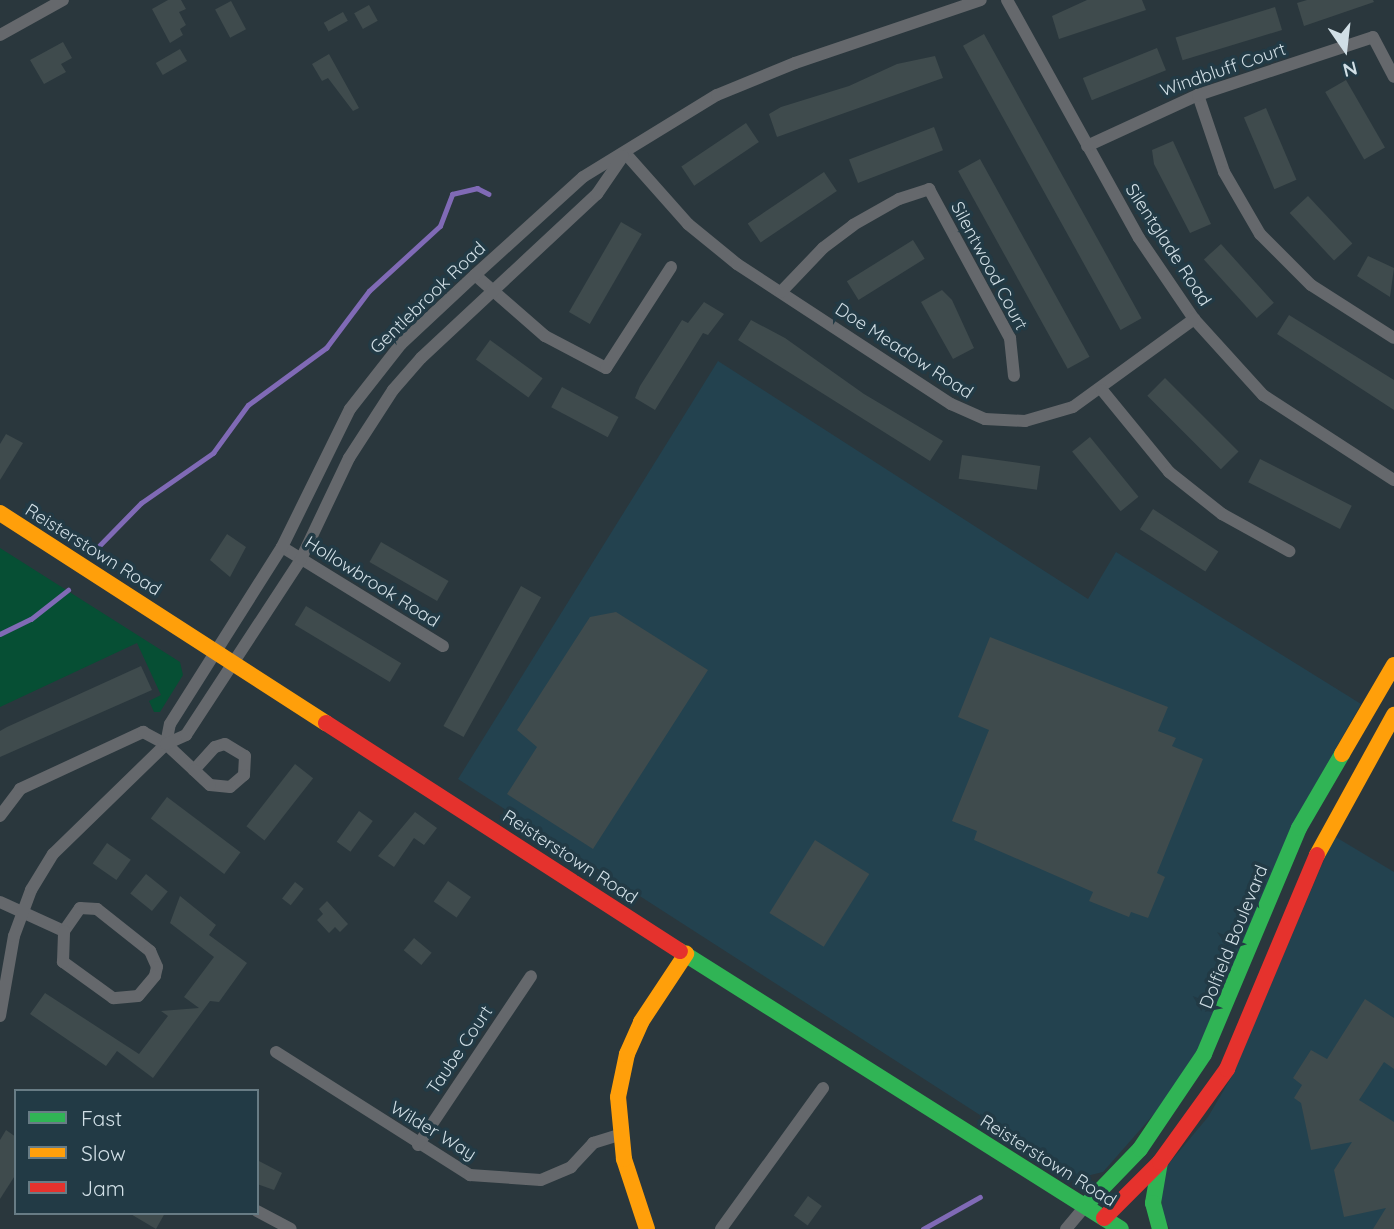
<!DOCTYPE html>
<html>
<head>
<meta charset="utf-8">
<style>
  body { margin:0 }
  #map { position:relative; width:1394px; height:1229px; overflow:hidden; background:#2a373d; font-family:Quicksand,sans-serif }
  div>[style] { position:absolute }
  .built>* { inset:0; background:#23424f }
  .green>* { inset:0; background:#064f34 }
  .stream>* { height:4.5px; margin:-2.25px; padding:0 2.25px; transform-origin:2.25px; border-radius:2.25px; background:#806ab6 }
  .building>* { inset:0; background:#3f4b4d; transform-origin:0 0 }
  .street>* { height:12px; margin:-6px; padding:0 6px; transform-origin:6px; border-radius:6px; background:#65686c }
  .fast>* { height:16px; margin:-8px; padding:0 8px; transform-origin:8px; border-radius:8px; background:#30b455 }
  .slow>* { height:16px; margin:-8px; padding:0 8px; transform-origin:8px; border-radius:8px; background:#ff9f0a }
  .jam>* { height:16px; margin:-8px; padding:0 8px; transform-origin:8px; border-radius:8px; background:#e5322d }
  span { translate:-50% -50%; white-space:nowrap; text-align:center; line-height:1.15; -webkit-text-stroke:7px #223a45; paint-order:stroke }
  .street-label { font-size:18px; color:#d1dfe6 }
  .legend { position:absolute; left:14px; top:1089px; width:245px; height:126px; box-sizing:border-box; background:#223a45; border:2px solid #687c85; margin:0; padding:9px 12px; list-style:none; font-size:21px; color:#d1dfe6 }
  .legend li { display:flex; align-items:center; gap:14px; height:35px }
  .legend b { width:35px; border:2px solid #687c85 }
  .north { position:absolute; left:1310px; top:14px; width:70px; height:70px; -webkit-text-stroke:5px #223a45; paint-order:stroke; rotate:166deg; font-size:19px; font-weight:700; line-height:28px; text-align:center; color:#d1dfe6 }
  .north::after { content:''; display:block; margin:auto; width:24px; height:32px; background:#d1dfe6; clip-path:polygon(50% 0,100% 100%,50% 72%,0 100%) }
</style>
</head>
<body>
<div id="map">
  <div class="built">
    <i style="clip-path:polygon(718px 361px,1088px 599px,1116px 552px,1361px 704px,1292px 826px,1198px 1049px,1161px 1106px,1103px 1172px,1078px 1178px,458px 779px)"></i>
    <i style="clip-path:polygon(1334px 836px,1394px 872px,1394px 1229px,1170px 1229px,1163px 1216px,1160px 1184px,1166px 1167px,1208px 1117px,1232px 1076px)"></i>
  </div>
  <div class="green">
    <i style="clip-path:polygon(0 548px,180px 662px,183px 675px,160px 712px,154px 712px,149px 701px,161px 695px,137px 643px,0 707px)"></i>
  </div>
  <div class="stream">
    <i style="left:94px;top:551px;width:67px;rotate:-45.6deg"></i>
    <i style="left:141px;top:503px;width:88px;rotate:-34.8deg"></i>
    <i style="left:213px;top:453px;width:59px;rotate:-53.9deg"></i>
    <i style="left:248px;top:405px;width:97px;rotate:-36.2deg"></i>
    <i style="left:326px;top:348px;width:71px;rotate:-53deg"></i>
    <i style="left:369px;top:291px;width:96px;rotate:-42.5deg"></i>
    <i style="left:440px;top:226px;width:34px;rotate:-69deg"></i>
    <i style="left:452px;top:194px;width:26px;rotate:-13deg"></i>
    <i style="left:477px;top:188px;width:13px;rotate:27deg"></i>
    <i style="left:0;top:634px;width:34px;rotate:-26deg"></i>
    <i style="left:31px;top:619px;width:47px;rotate:-38.1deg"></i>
    <i style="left:923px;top:1229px;width:65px;rotate:-29.3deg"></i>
  </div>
  <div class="building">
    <i style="clip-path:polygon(168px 0,181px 0,186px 9px,179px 12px,186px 25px,180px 29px,183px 35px,170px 43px,152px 9px)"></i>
    <i style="clip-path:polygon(1087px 0,1142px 0,1146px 10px,1059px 39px,1052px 16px)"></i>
    <i style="clip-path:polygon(1307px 0,1373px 0,1374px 2px,1304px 26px,1297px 3px)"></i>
    <i style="left:231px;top:1px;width:32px;height:18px;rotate:62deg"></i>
    <i style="left:369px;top:5px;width:18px;height:17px;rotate:61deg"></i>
    <i style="left:1275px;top:7px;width:24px;height:104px;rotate:73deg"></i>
    <i style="left:343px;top:12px;width:10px;height:22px;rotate:61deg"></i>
    <i style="left:984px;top:34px;width:325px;height:24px;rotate:61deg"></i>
    <i style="clip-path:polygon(63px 42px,72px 58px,61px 64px,66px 72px,44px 84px,30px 60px)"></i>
    <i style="left:1157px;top:48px;width:24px;height:80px;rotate:68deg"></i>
    <i style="left:180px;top:49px;width:14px;height:28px;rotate:60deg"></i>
    <i style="clip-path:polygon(329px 54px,359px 108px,353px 111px,328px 78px,322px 81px,312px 64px)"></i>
    <i style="clip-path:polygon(935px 56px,943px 78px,777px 137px,769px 114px,781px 107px,849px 86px,897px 64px)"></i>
    <i style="left:1346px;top:80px;width:78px;height:24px;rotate:60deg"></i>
    <i style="left:1266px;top:108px;width:78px;height:24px;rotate:67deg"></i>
    <i style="left:746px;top:123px;width:23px;height:78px;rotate:56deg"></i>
    <i style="left:934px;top:127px;width:25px;height:91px;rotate:69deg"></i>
    <i style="clip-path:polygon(1173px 141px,1211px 224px,1190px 233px,1154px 164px,1152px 150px)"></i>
    <i style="left:980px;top:159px;width:226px;height:25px;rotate:61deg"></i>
    <i style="left:824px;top:172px;width:23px;height:92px;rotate:56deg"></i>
    <i style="left:1308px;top:196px;width:65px;height:25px;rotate:47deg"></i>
    <i style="left:621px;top:222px;width:24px;height:104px;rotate:30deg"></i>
    <i style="left:913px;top:240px;width:22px;height:78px;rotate:58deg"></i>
    <i style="left:1221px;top:244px;width:79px;height:23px;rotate:48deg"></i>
    <i style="clip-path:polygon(1368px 256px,1394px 268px,1390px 297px,1357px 276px)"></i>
    <i style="clip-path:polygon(942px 290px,952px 300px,974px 348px,953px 359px,921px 302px)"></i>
    <i style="clip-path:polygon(704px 302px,724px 314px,708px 335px,703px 333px,655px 410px,635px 398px,640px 386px,682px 320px,688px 323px)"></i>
    <i style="clip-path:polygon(1289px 315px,1394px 380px,1394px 410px,1277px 334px)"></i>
    <i style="clip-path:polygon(751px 320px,785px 338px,864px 394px,943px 441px,930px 461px,738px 340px)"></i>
    <i style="left:490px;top:340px;width:65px;height:24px;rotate:36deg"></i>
    <i style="left:1165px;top:378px;width:104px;height:25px;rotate:45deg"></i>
    <i style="left:562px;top:387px;width:64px;height:23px;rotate:28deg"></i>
    <i style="clip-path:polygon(6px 434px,23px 443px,0 480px,0 444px)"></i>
    <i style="left:1090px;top:437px;width:77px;height:23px;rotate:51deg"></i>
    <i style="left:962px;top:455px;width:79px;height:24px;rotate:8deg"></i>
    <i style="left:1260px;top:459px;width:103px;height:26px;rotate:27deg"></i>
    <i style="left:1153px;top:509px;width:78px;height:24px;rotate:33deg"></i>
    <i style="clip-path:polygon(227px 534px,246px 547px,230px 577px,210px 560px)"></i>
    <i style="left:381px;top:542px;width:78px;height:23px;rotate:30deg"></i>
    <i style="left:521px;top:586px;width:23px;height:160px;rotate:29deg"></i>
    <i style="left:306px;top:606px;width:111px;height:22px;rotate:31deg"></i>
    <i style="clip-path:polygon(616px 612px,708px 670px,593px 849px,507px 794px,537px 747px,517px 730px,590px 617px)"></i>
    <i style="clip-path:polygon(990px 637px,1168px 707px,1158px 731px,1176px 738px,1172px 746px,1203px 759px,1157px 873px,1165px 877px,1148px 918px,1131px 912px,1129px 917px,1089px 901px,1093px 892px,974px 840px,977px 831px,952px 821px,989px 730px,958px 717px)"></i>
    <i style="clip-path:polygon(141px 666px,152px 690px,0 757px,0 731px,7px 727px)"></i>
    <i style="left:295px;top:764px;width:23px;height:79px;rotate:38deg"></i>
    <i style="left:167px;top:797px;width:92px;height:27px;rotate:37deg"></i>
    <i style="left:359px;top:811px;width:17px;height:38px;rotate:36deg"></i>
    <i style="clip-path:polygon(415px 812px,437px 828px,424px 845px,414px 838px,394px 867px,378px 856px)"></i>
    <i style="left:815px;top:840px;width:64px;height:86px;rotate:32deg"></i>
    <i style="left:107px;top:843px;width:29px;height:25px;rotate:35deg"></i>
    <i style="left:146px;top:874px;width:28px;height:25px;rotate:39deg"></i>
    <i style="left:448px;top:881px;width:28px;height:25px;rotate:35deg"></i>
    <i style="left:295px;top:882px;width:11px;height:21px;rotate:38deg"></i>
    <i style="clip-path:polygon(180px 896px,216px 925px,209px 935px,247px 963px,219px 1002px,210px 1001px,153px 1078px,117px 1051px,106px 1066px,30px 1014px,45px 993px,139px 1054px,168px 1016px,161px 1011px,199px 1008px,184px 997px,214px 957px,170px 923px)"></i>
    <i style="clip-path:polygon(327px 901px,348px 924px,340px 932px,335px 927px,329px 933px,317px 920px,323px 914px,319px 909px)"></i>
    <i style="left:414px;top:938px;width:23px;height:16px;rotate:40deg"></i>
    <i style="clip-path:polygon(1365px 999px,1394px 1018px,1394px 1069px,1384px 1062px,1359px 1100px,1394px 1122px,1394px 1229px,1373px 1229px,1386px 1208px,1344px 1217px,1334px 1170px,1352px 1142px,1311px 1150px,1301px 1103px,1294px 1098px,1302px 1085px,1293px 1078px,1311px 1050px,1327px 1059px)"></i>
    <i style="clip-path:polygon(6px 1130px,16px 1137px,16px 1174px,0 1199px,0 1140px)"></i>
    <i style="clip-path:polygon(257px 1160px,282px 1173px,274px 1190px,257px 1184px)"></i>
    <i style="left:808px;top:1196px;width:17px;height:24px;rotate:36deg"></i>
    <i style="clip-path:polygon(129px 1213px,165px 1213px,156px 1229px)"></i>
  </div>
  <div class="street">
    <i style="left:1007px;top:0;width:272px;rotate:61deg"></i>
    <i style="left:1139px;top:238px;width:98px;rotate:55.8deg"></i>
    <i style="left:1194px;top:319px;width:103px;rotate:47.8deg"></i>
    <i style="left:1263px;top:395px;width:156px;rotate:33deg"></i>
    <i style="left:0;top:35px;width:72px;rotate:-29.1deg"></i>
    <i style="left:1198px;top:95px;width:81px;rotate:71.3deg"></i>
    <i style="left:1224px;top:172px;width:72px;rotate:59.9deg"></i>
    <i style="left:1260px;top:234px;width:72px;rotate:45deg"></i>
    <i style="left:1311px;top:285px;width:98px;rotate:32.6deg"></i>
    <i style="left:1087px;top:146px;width:122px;rotate:-24.7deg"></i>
    <i style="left:1198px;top:95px;width:184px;rotate:-18.3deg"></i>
    <i style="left:1373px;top:37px;width:45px;rotate:62.3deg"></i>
    <i style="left:625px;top:153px;width:95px;rotate:48.4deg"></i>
    <i style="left:688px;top:224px;width:63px;rotate:39.2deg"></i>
    <i style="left:737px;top:264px;width:256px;rotate:33.2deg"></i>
    <i style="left:951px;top:404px;width:37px;rotate:24deg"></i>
    <i style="left:985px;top:419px;width:40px;rotate:2.9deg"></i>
    <i style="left:1025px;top:421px;width:50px;rotate:-16.3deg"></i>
    <i style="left:1073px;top:407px;width:150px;rotate:-36deg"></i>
    <i style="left:475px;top:275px;width:93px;rotate:41.1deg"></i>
    <i style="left:545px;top:336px;width:69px;rotate:27.7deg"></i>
    <i style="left:606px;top:368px;width:120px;rotate:-57.2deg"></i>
    <i style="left:781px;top:292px;width:61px;rotate:-46.3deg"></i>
    <i style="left:823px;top:248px;width:38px;rotate:-37deg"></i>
    <i style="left:853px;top:225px;width:53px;rotate:-29.5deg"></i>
    <i style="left:899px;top:199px;width:32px;rotate:-18deg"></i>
    <i style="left:929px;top:189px;width:170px;rotate:61.5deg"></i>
    <i style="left:1010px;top:338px;width:38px;rotate:84deg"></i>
    <i style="left:1102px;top:390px;width:106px;rotate:50.7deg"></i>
    <i style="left:1169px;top:472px;width:68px;rotate:38.4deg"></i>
    <i style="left:1222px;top:514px;width:77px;rotate:28.9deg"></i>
    <i style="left:282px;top:547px;width:189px;rotate:31.6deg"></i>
    <i style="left:166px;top:744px;width:20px;rotate:-79deg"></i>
    <i style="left:170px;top:724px;width:209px;rotate:-57.7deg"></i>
    <i style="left:282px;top:547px;width:154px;rotate:-63.8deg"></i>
    <i style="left:350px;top:409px;width:83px;rotate:-51.9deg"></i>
    <i style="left:401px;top:344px;width:101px;rotate:-43deg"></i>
    <i style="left:475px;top:275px;width:146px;rotate:-42.2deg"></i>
    <i style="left:583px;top:177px;width:157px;rotate:-31.5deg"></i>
    <i style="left:717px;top:95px;width:84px;rotate:-22.3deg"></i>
    <i style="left:795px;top:63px;width:196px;rotate:-18.7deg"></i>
    <i style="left:0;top:816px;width:34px;rotate:-53deg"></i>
    <i style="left:20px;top:789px;width:136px;rotate:-24.9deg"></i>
    <i style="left:143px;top:732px;width:26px;rotate:28deg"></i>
    <i style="left:166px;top:744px;width:38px;rotate:43deg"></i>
    <i style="left:194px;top:770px;width:31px;rotate:-48deg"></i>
    <i style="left:215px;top:747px;width:10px;rotate:-17deg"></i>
    <i style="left:225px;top:744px;width:23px;rotate:31deg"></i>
    <i style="left:245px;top:756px;width:19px;rotate:93deg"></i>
    <i style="left:244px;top:775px;width:18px;rotate:139deg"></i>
    <i style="left:230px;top:787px;width:20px;rotate:-174deg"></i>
    <i style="left:210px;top:785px;width:22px;rotate:-137deg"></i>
    <i style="left:0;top:902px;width:70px;rotate:24.4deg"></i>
    <i style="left:64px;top:931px;width:28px;rotate:-55deg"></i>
    <i style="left:80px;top:908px;width:17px;rotate:3deg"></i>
    <i style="left:97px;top:909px;width:68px;rotate:38.4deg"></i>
    <i style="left:150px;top:951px;width:17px;rotate:66deg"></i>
    <i style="left:157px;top:967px;width:9px;rotate:103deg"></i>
    <i style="left:155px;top:976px;width:26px;rotate:130deg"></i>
    <i style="left:138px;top:996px;width:25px;rotate:175deg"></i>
    <i style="left:113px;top:998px;width:62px;rotate:-144.2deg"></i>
    <i style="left:63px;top:962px;width:31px;rotate:-88deg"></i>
    <i style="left:0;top:1016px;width:81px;rotate:-80.1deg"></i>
    <i style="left:14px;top:936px;width:49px;rotate:-69.7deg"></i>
    <i style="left:31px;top:890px;width:42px;rotate:-58.6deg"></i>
    <i style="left:53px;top:854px;width:158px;rotate:-44.2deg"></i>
    <i style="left:166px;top:744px;width:22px;rotate:-24deg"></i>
    <i style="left:186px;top:735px;width:210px;rotate:-56.8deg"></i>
    <i style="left:301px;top:559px;width:112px;rotate:-64.6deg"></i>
    <i style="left:349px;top:458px;width:81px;rotate:-57.1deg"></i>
    <i style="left:393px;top:390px;width:43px;rotate:-48.8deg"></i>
    <i style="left:421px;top:358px;width:241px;rotate:-43deg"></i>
    <i style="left:597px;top:194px;width:46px;rotate:-55.6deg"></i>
    <i style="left:276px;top:1052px;width:230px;rotate:32.4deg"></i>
    <i style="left:470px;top:1175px;width:71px;rotate:4deg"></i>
    <i style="left:541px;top:1180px;width:33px;rotate:-23deg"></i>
    <i style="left:571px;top:1167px;width:33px;rotate:-47deg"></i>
    <i style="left:593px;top:1143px;width:27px;rotate:-17deg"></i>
    <i style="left:418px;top:1145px;width:203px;rotate:-56.2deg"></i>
    <i style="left:257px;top:1211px;width:38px;rotate:28deg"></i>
    <i style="left:721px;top:1229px;width:174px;rotate:-54.1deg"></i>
    <i style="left:1066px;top:1229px;width:30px;rotate:-50deg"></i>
  </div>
  <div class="fast">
    <i style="left:680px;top:951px;width:521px;rotate:32.23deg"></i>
    <i style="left:1160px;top:1162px;width:42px;rotate:99.7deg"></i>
    <i style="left:1153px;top:1203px;width:27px;rotate:75deg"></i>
    <i style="left:1085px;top:1206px;width:79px;rotate:-46deg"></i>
    <i style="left:1140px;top:1149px;width:115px;rotate:-56deg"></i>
    <i style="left:1204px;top:1054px;width:245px;rotate:-67.2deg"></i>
    <i style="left:1299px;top:828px;width:86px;rotate:-59.8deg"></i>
  </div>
  <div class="slow">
    <i style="left:0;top:513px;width:388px;rotate:32.8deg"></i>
    <i style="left:1342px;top:754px;width:103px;rotate:-59.7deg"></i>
    <i style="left:1317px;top:855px;width:160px;rotate:-61.2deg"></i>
    <i style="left:647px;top:1229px;width:74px;rotate:-108.2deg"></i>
    <i style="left:624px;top:1159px;width:62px;rotate:-95.5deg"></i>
    <i style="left:618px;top:1097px;width:44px;rotate:-78.2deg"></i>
    <i style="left:627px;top:1054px;width:35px;rotate:-66deg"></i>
    <i style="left:641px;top:1022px;width:82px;rotate:-56.5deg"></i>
  </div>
  <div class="jam">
    <i style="left:326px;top:723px;width:421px;rotate:32.8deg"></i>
    <i style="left:1104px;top:1218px;width:79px;rotate:-45deg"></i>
    <i style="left:1160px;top:1162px;width:115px;rotate:-54.2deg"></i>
    <i style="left:1227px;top:1069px;width:232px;rotate:-67.2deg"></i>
  </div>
  <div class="street-label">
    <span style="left:1223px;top:70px;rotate:-19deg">Windbluff Court</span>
    <span style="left:1168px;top:245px;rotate:57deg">Silentglade Road</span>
    <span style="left:989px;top:266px;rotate:62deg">Silentwood Court</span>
    <span style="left:428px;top:298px;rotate:-44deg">Gentlebrook Road</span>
    <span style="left:904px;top:351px;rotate:33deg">Doe Meadow Road</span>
    <span style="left:93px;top:550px;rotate:32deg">Reisterstown Road</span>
    <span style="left:372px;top:582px;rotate:32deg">Hollowbrook Road</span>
    <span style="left:570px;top:857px;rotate:33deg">Reisterstown Road</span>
    <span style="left:1234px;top:937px;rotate:-68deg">Dolfield Boulevard</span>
    <span style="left:460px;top:1050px;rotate:-56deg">Taube Court</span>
    <span style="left:433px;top:1131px;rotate:31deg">Wilder Way</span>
    <span style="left:1048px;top:1161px;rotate:32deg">Reisterstown Road</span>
  </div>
  <ul class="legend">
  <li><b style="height:9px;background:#30b455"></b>Fast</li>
  <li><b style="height:9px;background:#ff9f0a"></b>Slow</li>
  <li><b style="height:9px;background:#e5322d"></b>Jam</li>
  </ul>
  <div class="north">N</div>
</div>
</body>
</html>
